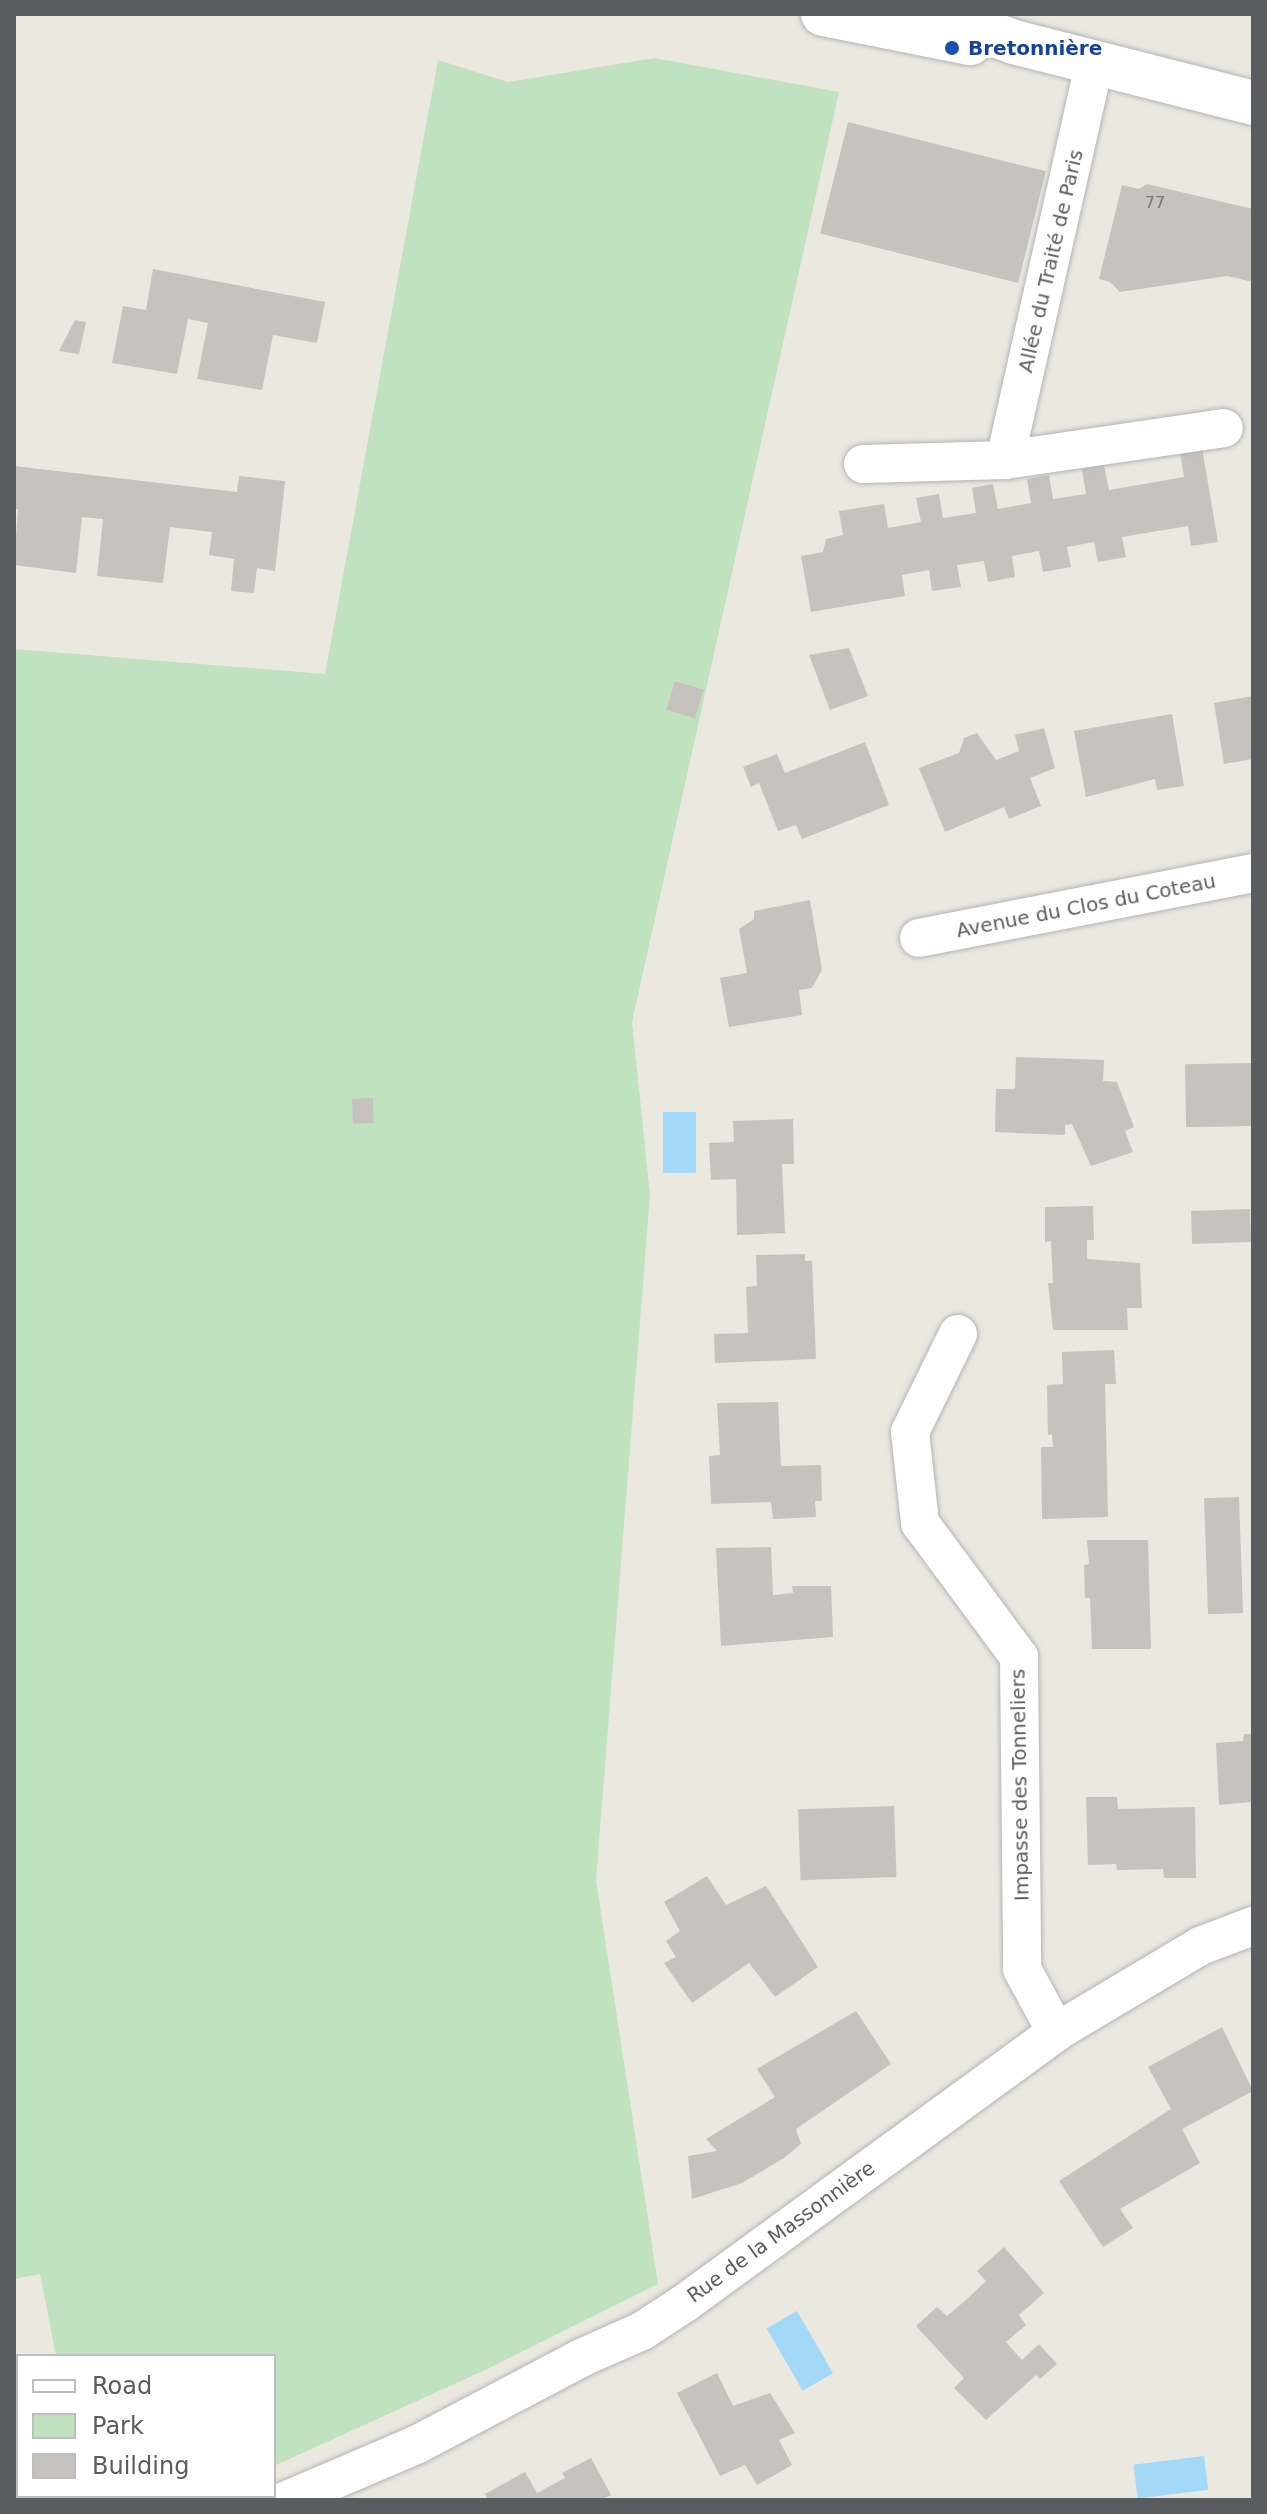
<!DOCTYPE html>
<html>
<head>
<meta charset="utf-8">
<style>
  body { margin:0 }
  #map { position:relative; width:1267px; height:2514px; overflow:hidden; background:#ebe8e0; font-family:"DejaVu Sans",sans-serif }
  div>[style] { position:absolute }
  .green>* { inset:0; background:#c0e2be; transform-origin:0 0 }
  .water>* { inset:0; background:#a2d9f9; transform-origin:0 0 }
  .building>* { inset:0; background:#c6c3be; transform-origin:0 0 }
  .roads { filter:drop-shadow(0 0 2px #b1b4b7) drop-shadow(0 0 2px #b1b4b7) }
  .street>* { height:38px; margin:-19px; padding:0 19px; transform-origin:19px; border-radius:19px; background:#fff }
  .secondary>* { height:44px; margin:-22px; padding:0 22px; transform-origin:22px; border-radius:22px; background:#fff }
  .dots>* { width:22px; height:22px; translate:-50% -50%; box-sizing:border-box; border:4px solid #fff; border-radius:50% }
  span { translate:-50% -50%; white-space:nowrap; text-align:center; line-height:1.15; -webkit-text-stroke:6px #fff; paint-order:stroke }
  .number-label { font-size:16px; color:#747678 }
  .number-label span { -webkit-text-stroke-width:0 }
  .transit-label { font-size:20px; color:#164399; font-weight:700 }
  .left { translate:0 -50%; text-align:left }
  .street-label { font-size:20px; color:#595d60 }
  .frame { position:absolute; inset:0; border:16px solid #595d60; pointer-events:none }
  .legend { position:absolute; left:16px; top:2354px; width:260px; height:144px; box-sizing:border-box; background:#fff; border:2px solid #bdbebf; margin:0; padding:10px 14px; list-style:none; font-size:24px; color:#595d60 }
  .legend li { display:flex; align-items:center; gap:16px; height:40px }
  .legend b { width:40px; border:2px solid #bdbebf }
</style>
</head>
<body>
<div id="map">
  <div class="green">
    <i style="clip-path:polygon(655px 58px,839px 92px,632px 1022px,650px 1195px,596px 1880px,658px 2284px,485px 2370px,274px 2466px,274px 2356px,56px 2356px,40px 2274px,14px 2279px,14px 649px,325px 674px,438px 60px,508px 82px)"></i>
    <i style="left:84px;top:2496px;width:124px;height:4px"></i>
  </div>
  <div class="water">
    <i style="left:663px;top:1112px;width:33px;height:61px"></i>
    <i style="left:797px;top:2311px;width:72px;height:35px;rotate:60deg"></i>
    <i style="left:1204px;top:2456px;width:34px;height:71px;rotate:83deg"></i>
  </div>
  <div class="building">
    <i style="left:848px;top:122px;width:204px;height:115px;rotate:14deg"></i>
    <i style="clip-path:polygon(1147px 184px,1253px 209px,1253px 282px,1227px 276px,1120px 292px,1110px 282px,1099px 279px,1122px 185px,1139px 189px)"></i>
    <i style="clip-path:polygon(153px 269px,325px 302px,317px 343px,273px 335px,262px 390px,197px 379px,208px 323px,188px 319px,177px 374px,112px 363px,123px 306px,146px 310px)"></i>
    <i style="clip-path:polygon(75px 320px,86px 322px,79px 354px,59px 351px)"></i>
    <i style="clip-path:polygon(1202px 448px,1218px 542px,1191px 546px,1188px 526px,1122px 537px,1126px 557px,1098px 562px,1094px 542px,1067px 547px,1071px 567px,1043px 572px,1039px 551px,1012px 556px,1015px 577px,988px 582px,984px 561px,957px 565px,961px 587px,932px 591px,929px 570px,902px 575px,905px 596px,811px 612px,801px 556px,823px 552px,826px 539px,843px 535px,839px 511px,884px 504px,888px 528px,921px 522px,916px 498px,939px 494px,943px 518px,976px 513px,972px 488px,993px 484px,998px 509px,1031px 503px,1027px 479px,1049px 475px,1053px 499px,1086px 494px,1082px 469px,1104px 465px,1109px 490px,1184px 477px,1180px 452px)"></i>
    <i style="clip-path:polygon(14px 466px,237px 492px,239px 476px,285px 481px,275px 571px,257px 568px,254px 593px,231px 591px,234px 559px,209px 555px,212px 532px,170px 527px,163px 583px,97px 576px,103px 519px,82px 517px,76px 573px,14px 565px,18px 509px,14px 509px)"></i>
    <i style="clip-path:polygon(849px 648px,868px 696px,830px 710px,809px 655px)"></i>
    <i style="left:675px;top:681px;width:30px;height:30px;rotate:17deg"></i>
    <i style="clip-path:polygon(1253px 696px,1253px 759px,1224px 764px,1214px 703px)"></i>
    <i style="clip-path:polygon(1172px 714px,1184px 786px,1157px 790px,1155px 779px,1086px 797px,1074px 731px)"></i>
    <i style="clip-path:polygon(1044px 728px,1055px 768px,1030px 778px,1041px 806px,1009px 819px,1004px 807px,945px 832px,919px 768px,959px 753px,964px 738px,977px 733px,996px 760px,1019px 751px,1015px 735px)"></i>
    <i style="clip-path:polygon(865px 742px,889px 805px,802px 839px,796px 825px,778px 831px,759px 783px,751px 787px,743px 767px,777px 754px,785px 773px)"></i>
    <i style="clip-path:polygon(810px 900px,822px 970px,812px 988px,799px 990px,802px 1015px,729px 1027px,720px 978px,747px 973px,739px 929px,754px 919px,754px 911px)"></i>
    <i style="clip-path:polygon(1016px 1057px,1104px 1060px,1103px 1081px,1117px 1082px,1134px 1127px,1125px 1131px,1133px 1152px,1091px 1166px,1072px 1124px,1065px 1125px,1065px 1135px,995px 1132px,996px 1089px,1015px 1089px)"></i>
    <i style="left:1252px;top:1063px;width:63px;height:67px;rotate:89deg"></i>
    <i style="left:373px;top:1098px;width:25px;height:21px;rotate:88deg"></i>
    <i style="clip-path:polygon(793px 1119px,794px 1164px,782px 1164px,785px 1233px,737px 1235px,736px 1179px,711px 1180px,709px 1143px,734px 1142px,733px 1121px)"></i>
    <i style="clip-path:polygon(1093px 1206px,1094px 1240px,1087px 1240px,1087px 1259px,1140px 1263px,1142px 1308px,1127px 1308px,1128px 1330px,1053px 1330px,1048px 1283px,1053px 1283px,1051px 1241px,1045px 1242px,1045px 1207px)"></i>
    <i style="left:1250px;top:1209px;width:33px;height:59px;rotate:88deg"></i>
    <i style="clip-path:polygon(805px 1254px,805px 1261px,812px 1261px,816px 1359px,715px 1363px,714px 1334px,748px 1333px,746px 1287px,757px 1286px,756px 1255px)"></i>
    <i style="clip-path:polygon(1114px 1350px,1116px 1384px,1105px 1384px,1108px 1517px,1042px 1519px,1041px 1447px,1053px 1447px,1052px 1434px,1048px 1435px,1047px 1385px,1063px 1384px,1062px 1352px)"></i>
    <i style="clip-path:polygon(778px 1402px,781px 1466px,821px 1465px,822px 1501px,815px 1501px,816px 1517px,773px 1519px,771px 1502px,711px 1504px,709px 1456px,720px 1455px,717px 1403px)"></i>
    <i style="left:1239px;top:1497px;width:116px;height:35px;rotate:88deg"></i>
    <i style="clip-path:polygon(1087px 1540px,1148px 1540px,1151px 1649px,1092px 1649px,1090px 1598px,1085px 1598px,1084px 1565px,1089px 1564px)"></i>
    <i style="clip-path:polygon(771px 1547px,773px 1595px,793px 1593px,792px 1586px,831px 1586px,833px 1637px,721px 1646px,716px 1548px)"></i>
    <i style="clip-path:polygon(1244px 1734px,1253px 1734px,1252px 1802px,1219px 1805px,1216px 1743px,1243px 1741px)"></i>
    <i style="clip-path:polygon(1086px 1797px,1117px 1797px,1118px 1809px,1195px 1807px,1196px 1878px,1164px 1878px,1163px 1869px,1117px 1870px,1116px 1864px,1088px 1865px)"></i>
    <i style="left:894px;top:1806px;width:71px;height:96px;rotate:88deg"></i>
    <i style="clip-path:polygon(707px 1876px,726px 1905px,766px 1886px,818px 1967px,775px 1997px,749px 1963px,692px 2003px,664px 1963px,676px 1957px,666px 1941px,680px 1931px,664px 1902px)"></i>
    <i style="clip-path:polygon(856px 2011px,891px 2064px,796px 2129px,801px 2144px,784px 2158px,742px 2183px,692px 2199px,688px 2156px,717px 2151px,706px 2139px,775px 2097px,757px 2069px)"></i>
    <i style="clip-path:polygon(1222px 2027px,1253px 2091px,1182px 2129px,1200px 2163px,1120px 2209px,1133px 2228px,1103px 2247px,1059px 2181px,1171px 2109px,1148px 2067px)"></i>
    <i style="clip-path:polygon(1004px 2247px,1044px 2293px,1019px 2315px,1026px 2325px,1006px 2342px,1022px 2360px,1039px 2344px,1057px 2364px,1040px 2379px,1036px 2375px,986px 2420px,954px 2388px,964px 2378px,916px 2326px,937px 2307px,947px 2316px,966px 2300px,986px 2281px,977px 2271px)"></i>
    <i style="clip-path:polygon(717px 2373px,733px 2406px,770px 2393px,795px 2433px,779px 2440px,792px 2465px,757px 2485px,745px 2465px,720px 2476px,677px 2393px)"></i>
    <i style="clip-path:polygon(591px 2458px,611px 2495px,601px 2500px,488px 2500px,485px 2494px,525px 2472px,537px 2493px,565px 2478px,562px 2473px)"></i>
  </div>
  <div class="roads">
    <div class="street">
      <i style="left:1005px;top:460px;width:408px;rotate:-77.3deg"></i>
      <i style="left:863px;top:464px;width:142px;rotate:-1.6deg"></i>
      <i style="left:1005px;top:460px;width:221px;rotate:-8.3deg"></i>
      <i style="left:919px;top:938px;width:340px;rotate:-11deg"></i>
      <i style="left:958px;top:1334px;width:109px;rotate:116.1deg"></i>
      <i style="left:910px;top:1432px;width:92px;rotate:83.7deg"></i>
      <i style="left:920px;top:1523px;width:167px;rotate:53.5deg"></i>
      <i style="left:1019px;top:1657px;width:312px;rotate:89.4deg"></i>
      <i style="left:1022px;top:1969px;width:72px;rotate:61.6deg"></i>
      <i style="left:287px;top:2500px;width:142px;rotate:-23.1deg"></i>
      <i style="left:418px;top:2444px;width:184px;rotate:-27.8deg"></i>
      <i style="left:581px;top:2358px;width:67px;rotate:-23.9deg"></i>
      <i style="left:642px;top:2331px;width:51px;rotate:-33.1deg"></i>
      <i style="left:685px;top:2303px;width:459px;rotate:-36.1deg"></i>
      <i style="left:1056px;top:2032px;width:168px;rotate:-30.8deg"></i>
      <i style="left:1200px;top:1946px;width:57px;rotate:-20.7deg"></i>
    </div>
    <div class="secondary">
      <i style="left:823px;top:14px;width:150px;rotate:11.2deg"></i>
      <i style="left:936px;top:14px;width:83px;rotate:19.7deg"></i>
      <i style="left:1014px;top:42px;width:247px;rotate:14.3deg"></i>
    </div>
  </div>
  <div class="dots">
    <i style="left:952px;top:48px;background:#1a4fb4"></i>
  </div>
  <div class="number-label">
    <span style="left:1155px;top:203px">77</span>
  </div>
  <div class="transit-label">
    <span class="left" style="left:968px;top:48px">Bretonnière</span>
  </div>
  <div class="street-label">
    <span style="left:1051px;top:261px;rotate:-77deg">Allée du Traité de Paris</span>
    <span style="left:1086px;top:906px;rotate:-11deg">Avenue du Clos du Coteau</span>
    <span style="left:1020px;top:1785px;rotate:-91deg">Impasse des Tonneliers</span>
    <span style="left:781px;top:2232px;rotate:-36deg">Rue de la Massonnière</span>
  </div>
  <div class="frame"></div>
  <ul class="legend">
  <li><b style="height:10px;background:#fff"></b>Road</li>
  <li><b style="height:22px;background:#c0e2be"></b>Park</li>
  <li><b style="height:22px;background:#c6c3be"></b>Building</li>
  </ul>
</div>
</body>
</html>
